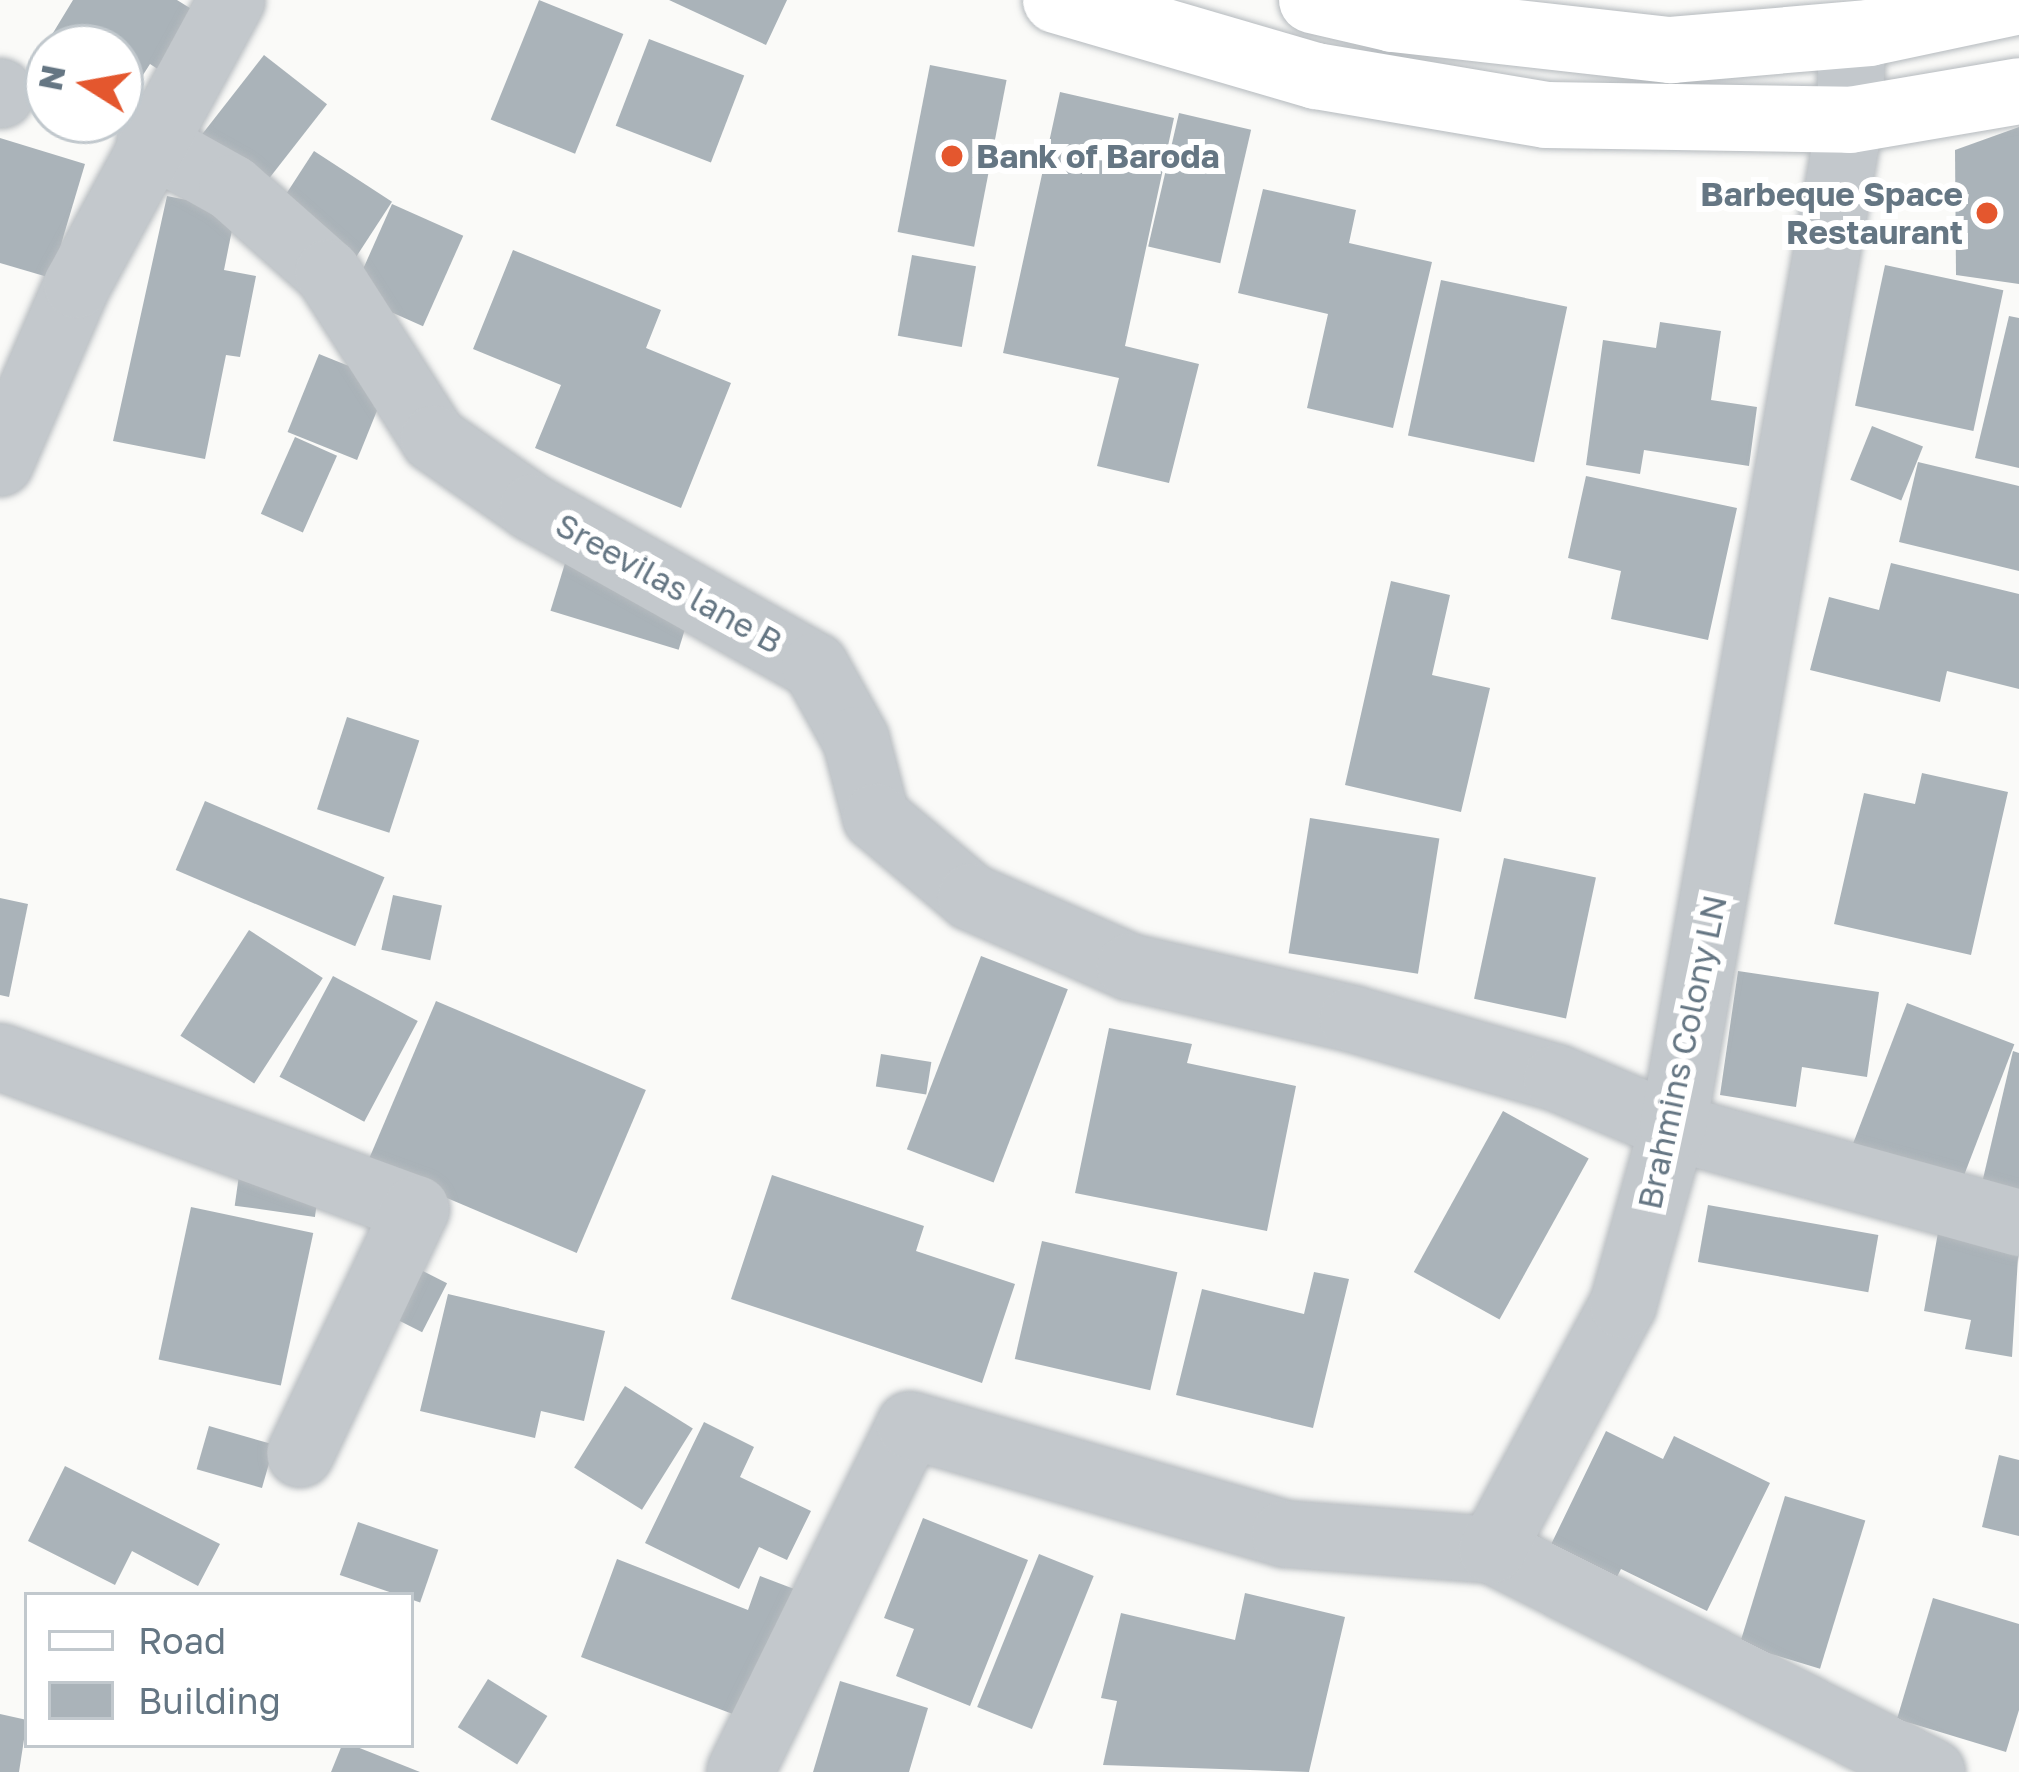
<!DOCTYPE html>
<html>
<head>
<meta charset="utf-8">
<style>
  body { margin:0 }
  #map { position:relative; width:2019px; height:1772px; overflow:hidden; background:#fafaf8; font-family:"Golos Text",sans-serif }
  div>[style] { position:absolute }
  .building>* { inset:0; background:#aab3b9; transform-origin:0 0 }
  .roads { filter:drop-shadow(0 0 3px #b5babe) drop-shadow(0 0 3px #b5babe) }
  .minor>* { height:66px; margin:-33px; padding:0 33px; transform-origin:33px; border-radius:33px; background:#c3c8cc }
  .major>* { height:66px; margin:-33px; padding:0 33px; transform-origin:33px; border-radius:33px; background:#fff }
  .dots>* { width:33px; height:33px; translate:-50% -50%; box-sizing:border-box; border:6px solid #fff; border-radius:50% }
  span { translate:-50% -50%; white-space:nowrap; text-align:center; line-height:1.15; -webkit-text-stroke:12px #fff; paint-order:stroke }
  .poi-label { font-size:33px; color:#657683; font-weight:700 }
  .left { translate:0 -50%; text-align:left }
  .right { translate:-100% -50%; text-align:right }
  .street-label { font-size:33px; color:#657683 }
  .legend { position:absolute; left:24px; top:1592px; width:390px; height:156px; box-sizing:border-box; background:#fff; border:3px solid #c1c8cd; margin:0; padding:15px 21px; list-style:none; font-size:36px; color:#657683 }
  .legend li { display:flex; align-items:center; gap:24px; height:60px }
  .legend b { width:60px; border:3px solid #c1c8cd }
  .north { position:absolute; left:24px; top:24px; width:120px; height:120px; box-sizing:border-box; background:#fff; border:3px solid #c1c8cd; border-radius:50%; rotate:281deg; font-size:33px; font-weight:700; line-height:48px; text-align:center; color:#657683 }
  .north::after { content:''; display:block; margin:auto; width:42px; height:54px; background:#e4572e; clip-path:polygon(50% 0,100% 100%,50% 72%,0 100%) }
</style>
</head>
<body>
<div id="map">
  <div class="building">
    <i style="clip-path:polygon(73px 0,177px 0,209px 20px,173px 79px,150px 64px,120px 111px,120px 48px,39px 56px)"></i>
    <i style="left:539px;top:0;width:91px;height:129px;rotate:22deg"></i>
    <i style="clip-path:polygon(669px 0,787px 0,766px 45px)"></i>
    <i style="left:649px;top:39px;width:102px;height:93px;rotate:21deg"></i>
    <i style="left:264px;top:55px;width:80px;height:111px;rotate:38deg"></i>
    <i style="left:930px;top:65px;width:78px;height:170px;rotate:11deg"></i>
    <i style="clip-path:polygon(1060px 92px,1174px 118px,1125px 346px,1199px 364px,1169px 483px,1097px 466px,1119px 378px,1003px 353px)"></i>
    <i style="left:1179px;top:113px;width:74px;height:137px;rotate:13deg"></i>
    <i style="clip-path:polygon(2019px 127px,2019px 284px,1956px 275px,1955px 150px)"></i>
    <i style="clip-path:polygon(0 138px,85px 164px,51px 278px,0 263px)"></i>
    <i style="left:314px;top:151px;width:93px;height:72px;rotate:33deg"></i>
    <i style="clip-path:polygon(1263px 189px,1356px 210px,1349px 243px,1432px 262px,1393px 428px,1307px 408px,1328px 314px,1238px 293px)"></i>
    <i style="clip-path:polygon(167px 196px,236px 210px,224px 270px,256px 276px,240px 357px,226px 355px,205px 459px,113px 441px)"></i>
    <i style="left:392px;top:204px;width:78px;height:99px;rotate:24deg"></i>
    <i style="clip-path:polygon(513px 250px,661px 310px,646px 348px,731px 383px,681px 508px,535px 448px,561px 385px,473px 349px)"></i>
    <i style="left:912px;top:255px;width:65px;height:82px;rotate:10deg"></i>
    <i style="left:1885px;top:265px;width:121px;height:144px;rotate:12deg"></i>
    <i style="left:1441px;top:280px;width:129px;height:159px;rotate:12deg"></i>
    <i style="clip-path:polygon(2009px 316px,2019px 318px,2019px 468px,1975px 458px)"></i>
    <i style="clip-path:polygon(1660px 322px,1721px 331px,1711px 400px,1757px 407px,1749px 466px,1644px 450px,1640px 474px,1586px 465px,1603px 340px,1656px 348px)"></i>
    <i style="left:319px;top:354px;width:75px;height:84px;rotate:22deg"></i>
    <i style="left:1872px;top:426px;width:55px;height:58px;rotate:22deg"></i>
    <i style="left:295px;top:437px;width:46px;height:84px;rotate:24deg"></i>
    <i style="clip-path:polygon(1918px 462px,2019px 486px,2019px 571px,1899px 542px)"></i>
    <i style="clip-path:polygon(1586px 476px,1737px 508px,1708px 640px,1611px 619px,1621px 571px,1568px 558px)"></i>
    <i style="left:573px;top:537px;width:134px;height:77px;rotate:17deg"></i>
    <i style="clip-path:polygon(1891px 563px,2019px 594px,2019px 689px,1947px 671px,1940px 702px,1810px 670px,1829px 597px,1879px 610px)"></i>
    <i style="clip-path:polygon(1391px 581px,1450px 595px,1432px 675px,1490px 688px,1461px 812px,1345px 785px)"></i>
    <i style="left:347px;top:717px;width:76px;height:97px;rotate:18deg"></i>
    <i style="clip-path:polygon(1922px 773px,2008px 792px,1971px 955px,1834px 924px,1864px 793px,1915px 804px)"></i>
    <i style="left:205px;top:801px;width:195px;height:75px;rotate:23deg"></i>
    <i style="left:1310px;top:818px;width:131px;height:137px;rotate:9deg"></i>
    <i style="left:1504px;top:858px;width:94px;height:144px;rotate:12deg"></i>
    <i style="left:393px;top:895px;width:50px;height:56px;rotate:12deg"></i>
    <i style="clip-path:polygon(0 898px,28px 904px,9px 997px,0 995px)"></i>
    <i style="left:249px;top:930px;width:88px;height:126px;rotate:33deg"></i>
    <i style="left:981px;top:956px;width:93px;height:207px;rotate:21deg"></i>
    <i style="clip-path:polygon(1738px 971px,1879px 992px,1867px 1077px,1802px 1067px,1796px 1107px,1720px 1095px)"></i>
    <i style="left:333px;top:976px;width:96px;height:114px;rotate:28deg"></i>
    <i style="left:436px;top:1001px;width:228px;height:177px;rotate:23deg"></i>
    <i style="left:1907px;top:1003px;width:115px;height:150px;rotate:21deg"></i>
    <i style="clip-path:polygon(1109px 1028px,1192px 1044px,1187px 1063px,1296px 1086px,1267px 1231px,1075px 1193px)"></i>
    <i style="clip-path:polygon(2013px 1051px,2019px 1053px,2019px 1192px,1982px 1183px)"></i>
    <i style="left:881px;top:1054px;width:51px;height:33px;rotate:9deg"></i>
    <i style="left:1503px;top:1111px;width:98px;height:184px;rotate:29deg"></i>
    <i style="left:240px;top:1168px;width:81px;height:38px;rotate:8deg"></i>
    <i style="clip-path:polygon(772px 1175px,924px 1226px,916px 1251px,1015px 1284px,982px 1383px,731px 1299px)"></i>
    <i style="left:1708px;top:1205px;width:173px;height:58px;rotate:10deg"></i>
    <i style="left:191px;top:1207px;width:125px;height:156px;rotate:12deg"></i>
    <i style="clip-path:polygon(1939px 1227px,2019px 1241px,2012px 1357px,1965px 1349px,1971px 1320px,1924px 1311px)"></i>
    <i style="left:1042px;top:1241px;width:139px;height:121px;rotate:13deg"></i>
    <i style="left:415px;top:1267px;width:36px;height:55px;rotate:27deg"></i>
    <i style="clip-path:polygon(1314px 1272px,1349px 1279px,1313px 1428px,1176px 1395px,1202px 1289px,1304px 1314px)"></i>
    <i style="clip-path:polygon(448px 1294px,605px 1331px,584px 1421px,541px 1411px,535px 1438px,420px 1411px)"></i>
    <i style="left:625px;top:1386px;width:80px;height:96px;rotate:32deg"></i>
    <i style="clip-path:polygon(704px 1422px,754px 1447px,740px 1477px,811px 1511px,787px 1560px,759px 1547px,739px 1589px,645px 1543px)"></i>
    <i style="left:209px;top:1426px;width:68px;height:45px;rotate:16deg"></i>
    <i style="clip-path:polygon(1606px 1431px,1663px 1459px,1674px 1436px,1770px 1483px,1707px 1611px,1621px 1569px,1608px 1594px,1543px 1561px)"></i>
    <i style="clip-path:polygon(1999px 1455px,2019px 1460px,2019px 1536px,1982px 1527px)"></i>
    <i style="clip-path:polygon(65px 1466px,220px 1544px,198px 1586px,132px 1551px,115px 1585px,28px 1541px)"></i>
    <i style="left:1785px;top:1496px;width:84px;height:155px;rotate:17deg"></i>
    <i style="clip-path:polygon(923px 1518px,1028px 1560px,970px 1706px,896px 1676px,914px 1629px,884px 1618px)"></i>
    <i style="left:358px;top:1522px;width:85px;height:56px;rotate:19deg"></i>
    <i style="left:1039px;top:1554px;width:59px;height:165px;rotate:22deg"></i>
    <i style="clip-path:polygon(617px 1559px,748px 1610px,760px 1576px,802px 1592px,754px 1722px,581px 1657px)"></i>
    <i style="clip-path:polygon(1245px 1593px,1345px 1617px,1309px 1772px,1103px 1765px,1117px 1701px,1101px 1698px,1121px 1613px,1235px 1640px)"></i>
    <i style="clip-path:polygon(1933px 1598px,2019px 1624px,2019px 1710px,2006px 1752px,1897px 1719px)"></i>
    <i style="left:488px;top:1679px;width:70px;height:57px;rotate:32deg"></i>
    <i style="clip-path:polygon(840px 1681px,928px 1708px,909px 1772px,813px 1772px)"></i>
    <i style="clip-path:polygon(0 1714px,27px 1720px,19px 1772px,0 1772px)"></i>
    <i style="clip-path:polygon(342px 1745px,352px 1745px,420px 1772px,331px 1772px)"></i>
  </div>
  <div class="roads">
    <div class="minor">
      <i style="left:0;top:92px;width:3px;rotate:72deg"></i>
      <i style="left:150px;top:142px;width:94px;rotate:29.3deg"></i>
      <i style="left:232px;top:188px;width:128px;rotate:41.5deg"></i>
      <i style="left:328px;top:273px;width:197px;rotate:57.4deg"></i>
      <i style="left:434px;top:439px;width:121px;rotate:34.9deg"></i>
      <i style="left:533px;top:508px;width:323px;rotate:29.3deg"></i>
      <i style="left:815px;top:666px;width:85px;rotate:61deg"></i>
      <i style="left:856px;top:740px;width:80px;rotate:75.4deg"></i>
      <i style="left:876px;top:817px;width:124px;rotate:40.1deg"></i>
      <i style="left:971px;top:897px;width:174px;rotate:23.8deg"></i>
      <i style="left:1130px;top:967px;width:229px;rotate:13.1deg"></i>
      <i style="left:1353px;top:1019px;width:212px;rotate:16.1deg"></i>
      <i style="left:1557px;top:1078px;width:126px;rotate:22.9deg"></i>
      <i style="left:1673px;top:1127px;width:359px;rotate:15.5deg"></i>
      <i style="left:0;top:463px;width:194px;rotate:-66.6deg"></i>
      <i style="left:77px;top:285px;width:324px;rotate:-61.5deg"></i>
      <i style="left:0;top:1057px;width:443px;rotate:20.1deg"></i>
      <i style="left:416px;top:1209px;width:271px;rotate:115.3deg"></i>
      <i style="left:1492px;top:1550px;width:493px;rotate:26.8deg"></i>
      <i style="left:740px;top:1772px;width:386px;rotate:-63.9deg"></i>
      <i style="left:910px;top:1425px;width:391px;rotate:16.2deg"></i>
      <i style="left:1285px;top:1534px;width:208px;rotate:4.4deg"></i>
      <i style="left:1492px;top:1550px;width:278px;rotate:-61.9deg"></i>
      <i style="left:1623px;top:1305px;width:185px;rotate:-74.3deg"></i>
      <i style="left:1673px;top:1127px;width:1022px;rotate:-80.03deg"></i>
      <i style="left:1850px;top:120px;width:85px;rotate:-88.7deg"></i>
    </div>
    <div class="major">
      <i style="left:1056px;top:0;width:271px;rotate:16.3deg"></i>
      <i style="left:1316px;top:76px;width:233px;rotate:9.6deg"></i>
      <i style="left:1546px;top:115px;width:304px;rotate:0.9deg"></i>
      <i style="left:1850px;top:120px;width:171px;rotate:-9.7deg"></i>
      <i style="left:1312px;top:0;width:83px;rotate:13.2deg"></i>
      <i style="left:1393px;top:19px;width:280px;rotate:6.4deg"></i>
      <i style="left:1671px;top:50px;width:199px;rotate:-4.9deg"></i>
      <i style="left:1869px;top:33px;width:153px;rotate:-12deg"></i>
    </div>
  </div>
  <div class="dots">
    <i style="left:952px;top:156px;background:#e4572e"></i>
    <i style="left:1987px;top:213px;background:#e4572e"></i>
  </div>
  <div class="poi-label">
    <span class="left" style="left:976px;top:156px">Bank of Baroda</span>
    <span class="right" style="left:1963px;top:213px">Barbeque Space<br>Restaurant</span>
  </div>
  <div class="street-label">
    <span style="left:669px;top:583px;rotate:29deg">Sreevilas lane B</span>
    <span style="left:1682px;top:1052px;rotate:-78deg">Brahmins Colony LN</span>
  </div>
  <ul class="legend">
  <li><b style="height:15px;background:#fff"></b>Road</li>
  <li><b style="height:33px;background:#aab3b9"></b>Building</li>
  </ul>
  <div class="north">N</div>
</div>
</body>
</html>
